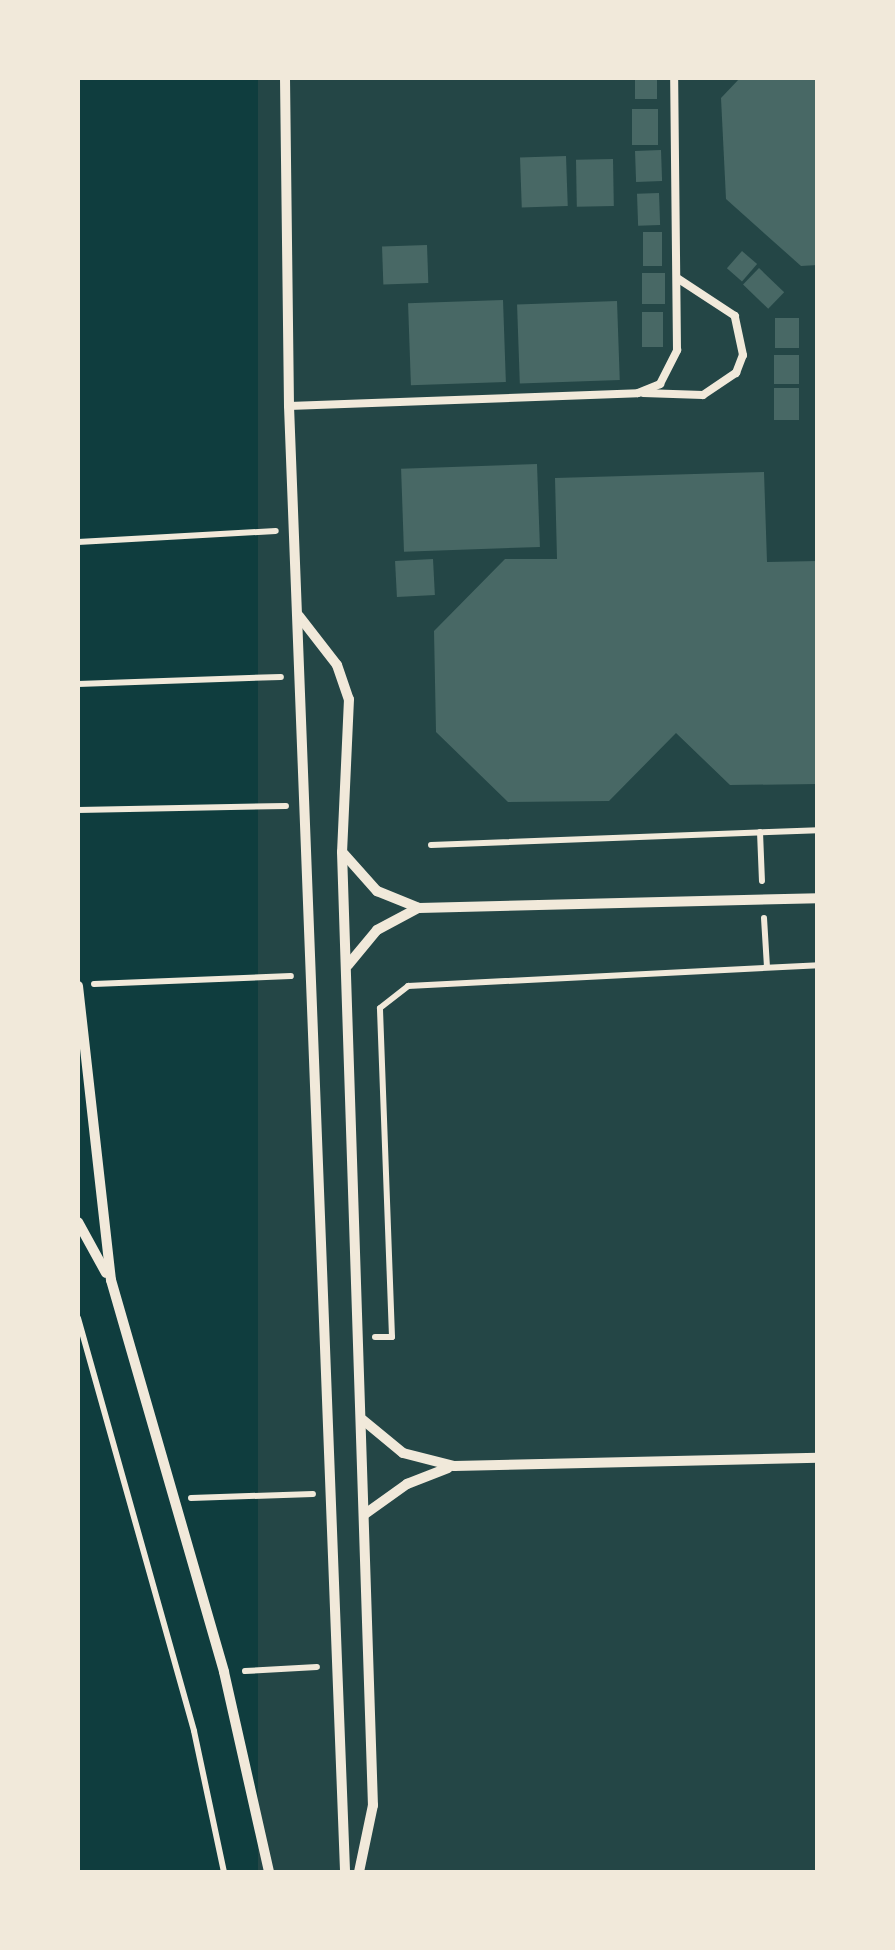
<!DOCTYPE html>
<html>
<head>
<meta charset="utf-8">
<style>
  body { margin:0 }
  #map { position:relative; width:895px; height:1950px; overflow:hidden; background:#0f3d3e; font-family:"Archivo Narrow",sans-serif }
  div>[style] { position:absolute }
  .green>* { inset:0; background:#244646; transform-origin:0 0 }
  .building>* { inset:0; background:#486865; transform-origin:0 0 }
  .path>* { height:6px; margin:-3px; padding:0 3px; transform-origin:3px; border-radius:3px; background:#f1e9da }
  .service>* { height:8px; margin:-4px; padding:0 4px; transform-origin:4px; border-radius:4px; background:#f1e9da }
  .minor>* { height:10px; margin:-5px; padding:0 5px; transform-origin:5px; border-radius:5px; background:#f1e9da }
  span { translate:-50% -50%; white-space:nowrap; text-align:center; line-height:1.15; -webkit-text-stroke:8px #f1e9da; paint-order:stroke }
  .frame { position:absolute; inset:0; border:80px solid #f1e9da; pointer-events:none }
</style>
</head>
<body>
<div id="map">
  <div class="green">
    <i style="left:258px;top:78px;width:559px;height:1795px"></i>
  </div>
  <div class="building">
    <i style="left:635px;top:78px;width:22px;height:21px"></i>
    <i style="clip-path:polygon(740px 78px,818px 78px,818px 265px,801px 266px,726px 199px,721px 98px)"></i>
    <i style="left:632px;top:109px;width:26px;height:36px"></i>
    <i style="left:661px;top:150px;width:31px;height:26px;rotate:88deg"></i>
    <i style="left:566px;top:156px;width:50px;height:46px;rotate:88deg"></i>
    <i style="left:613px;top:159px;width:47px;height:37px;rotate:89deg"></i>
    <i style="left:659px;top:193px;width:32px;height:22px;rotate:88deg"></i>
    <i style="left:643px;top:232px;width:19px;height:34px"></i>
    <i style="left:427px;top:245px;width:38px;height:45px;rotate:88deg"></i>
    <i style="left:742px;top:251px;width:20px;height:23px;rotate:41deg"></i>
    <i style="left:759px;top:268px;width:35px;height:23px;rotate:44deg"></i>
    <i style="left:665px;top:273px;width:31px;height:23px;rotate:90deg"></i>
    <i style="left:503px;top:300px;width:82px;height:95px;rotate:88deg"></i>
    <i style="left:617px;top:301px;width:79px;height:100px;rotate:88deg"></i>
    <i style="left:642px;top:312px;width:21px;height:35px"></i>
    <i style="left:775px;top:318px;width:24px;height:30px"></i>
    <i style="left:799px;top:355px;width:29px;height:25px;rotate:90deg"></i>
    <i style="left:774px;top:388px;width:25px;height:32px"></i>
    <i style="left:537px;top:464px;width:83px;height:136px;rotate:88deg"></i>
    <i style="clip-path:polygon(764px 472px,767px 562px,818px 561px,818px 784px,730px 785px,676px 733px,609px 801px,508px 802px,436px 732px,434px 631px,505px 559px,557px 559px,555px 478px)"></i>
    <i style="left:433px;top:559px;width:36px;height:38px;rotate:87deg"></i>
  </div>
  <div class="path">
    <i style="left:78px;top:542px;width:198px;rotate:-3.2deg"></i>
    <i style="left:78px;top:684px;width:203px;rotate:-2deg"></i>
    <i style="left:78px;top:810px;width:208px;rotate:-1.1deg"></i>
    <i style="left:760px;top:832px;width:49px;rotate:87.7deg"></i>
    <i style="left:431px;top:845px;width:387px;rotate:-2.2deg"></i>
    <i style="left:764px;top:918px;width:49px;rotate:86.5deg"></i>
    <i style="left:94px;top:984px;width:197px;rotate:-2.3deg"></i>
    <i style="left:78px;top:1318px;width:429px;rotate:74.3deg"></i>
    <i style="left:194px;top:1731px;width:144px;rotate:78deg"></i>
    <i style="left:375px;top:1337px;width:17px"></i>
    <i style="left:392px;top:1337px;width:329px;rotate:-92.1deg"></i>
    <i style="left:380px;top:1008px;width:36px;rotate:-38deg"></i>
    <i style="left:408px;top:986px;width:411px;rotate:-2.9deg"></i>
    <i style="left:191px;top:1498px;width:122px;rotate:-1.9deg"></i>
    <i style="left:245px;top:1671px;width:72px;rotate:-3.2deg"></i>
  </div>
  <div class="service">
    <i style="left:643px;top:393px;width:60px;rotate:1.9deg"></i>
    <i style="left:703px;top:395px;width:40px;rotate:-34deg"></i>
    <i style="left:736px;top:373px;width:19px;rotate:-69deg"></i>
    <i style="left:743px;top:355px;width:40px;rotate:-102deg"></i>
    <i style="left:735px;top:316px;width:69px;rotate:-146.8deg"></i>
    <i style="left:289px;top:406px;width:349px;rotate:-2.1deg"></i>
    <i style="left:638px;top:393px;width:24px;rotate:-22deg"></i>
    <i style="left:660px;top:384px;width:38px;rotate:-63deg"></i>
    <i style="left:677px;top:350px;width:272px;rotate:-90.6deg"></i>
  </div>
  <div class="minor">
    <i style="left:285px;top:78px;width:328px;rotate:89.3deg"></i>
    <i style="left:289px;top:406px;width:1467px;rotate:87.81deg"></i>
    <i style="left:299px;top:616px;width:62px;rotate:52.2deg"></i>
    <i style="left:337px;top:665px;width:36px;rotate:71deg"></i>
    <i style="left:349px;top:699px;width:153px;rotate:92.6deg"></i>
    <i style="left:342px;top:852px;width:954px;rotate:88.14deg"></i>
    <i style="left:373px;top:1805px;width:68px;rotate:101.8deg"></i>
    <i style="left:344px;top:854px;width:50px;rotate:48.3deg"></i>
    <i style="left:377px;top:891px;width:45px;rotate:22deg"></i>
    <i style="left:419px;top:908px;width:399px;rotate:-1.4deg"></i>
    <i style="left:348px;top:965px;width:45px;rotate:-50.4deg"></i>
    <i style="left:377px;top:930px;width:47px;rotate:-28.2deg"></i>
    <i style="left:78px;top:986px;width:296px;rotate:83.6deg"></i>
    <i style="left:111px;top:1280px;width:408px;rotate:73.9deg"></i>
    <i style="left:224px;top:1672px;width:205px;rotate:77.3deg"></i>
    <i style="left:78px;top:1222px;width:58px;rotate:61.2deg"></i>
    <i style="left:363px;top:1420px;width:52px;rotate:39.5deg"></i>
    <i style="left:403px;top:1453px;width:53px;rotate:14.3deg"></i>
    <i style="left:454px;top:1466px;width:364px;rotate:-1.3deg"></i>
    <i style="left:365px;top:1514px;width:52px;rotate:-35.5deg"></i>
    <i style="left:407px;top:1484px;width:44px;rotate:-21.3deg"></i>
  </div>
  <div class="frame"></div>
</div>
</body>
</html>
